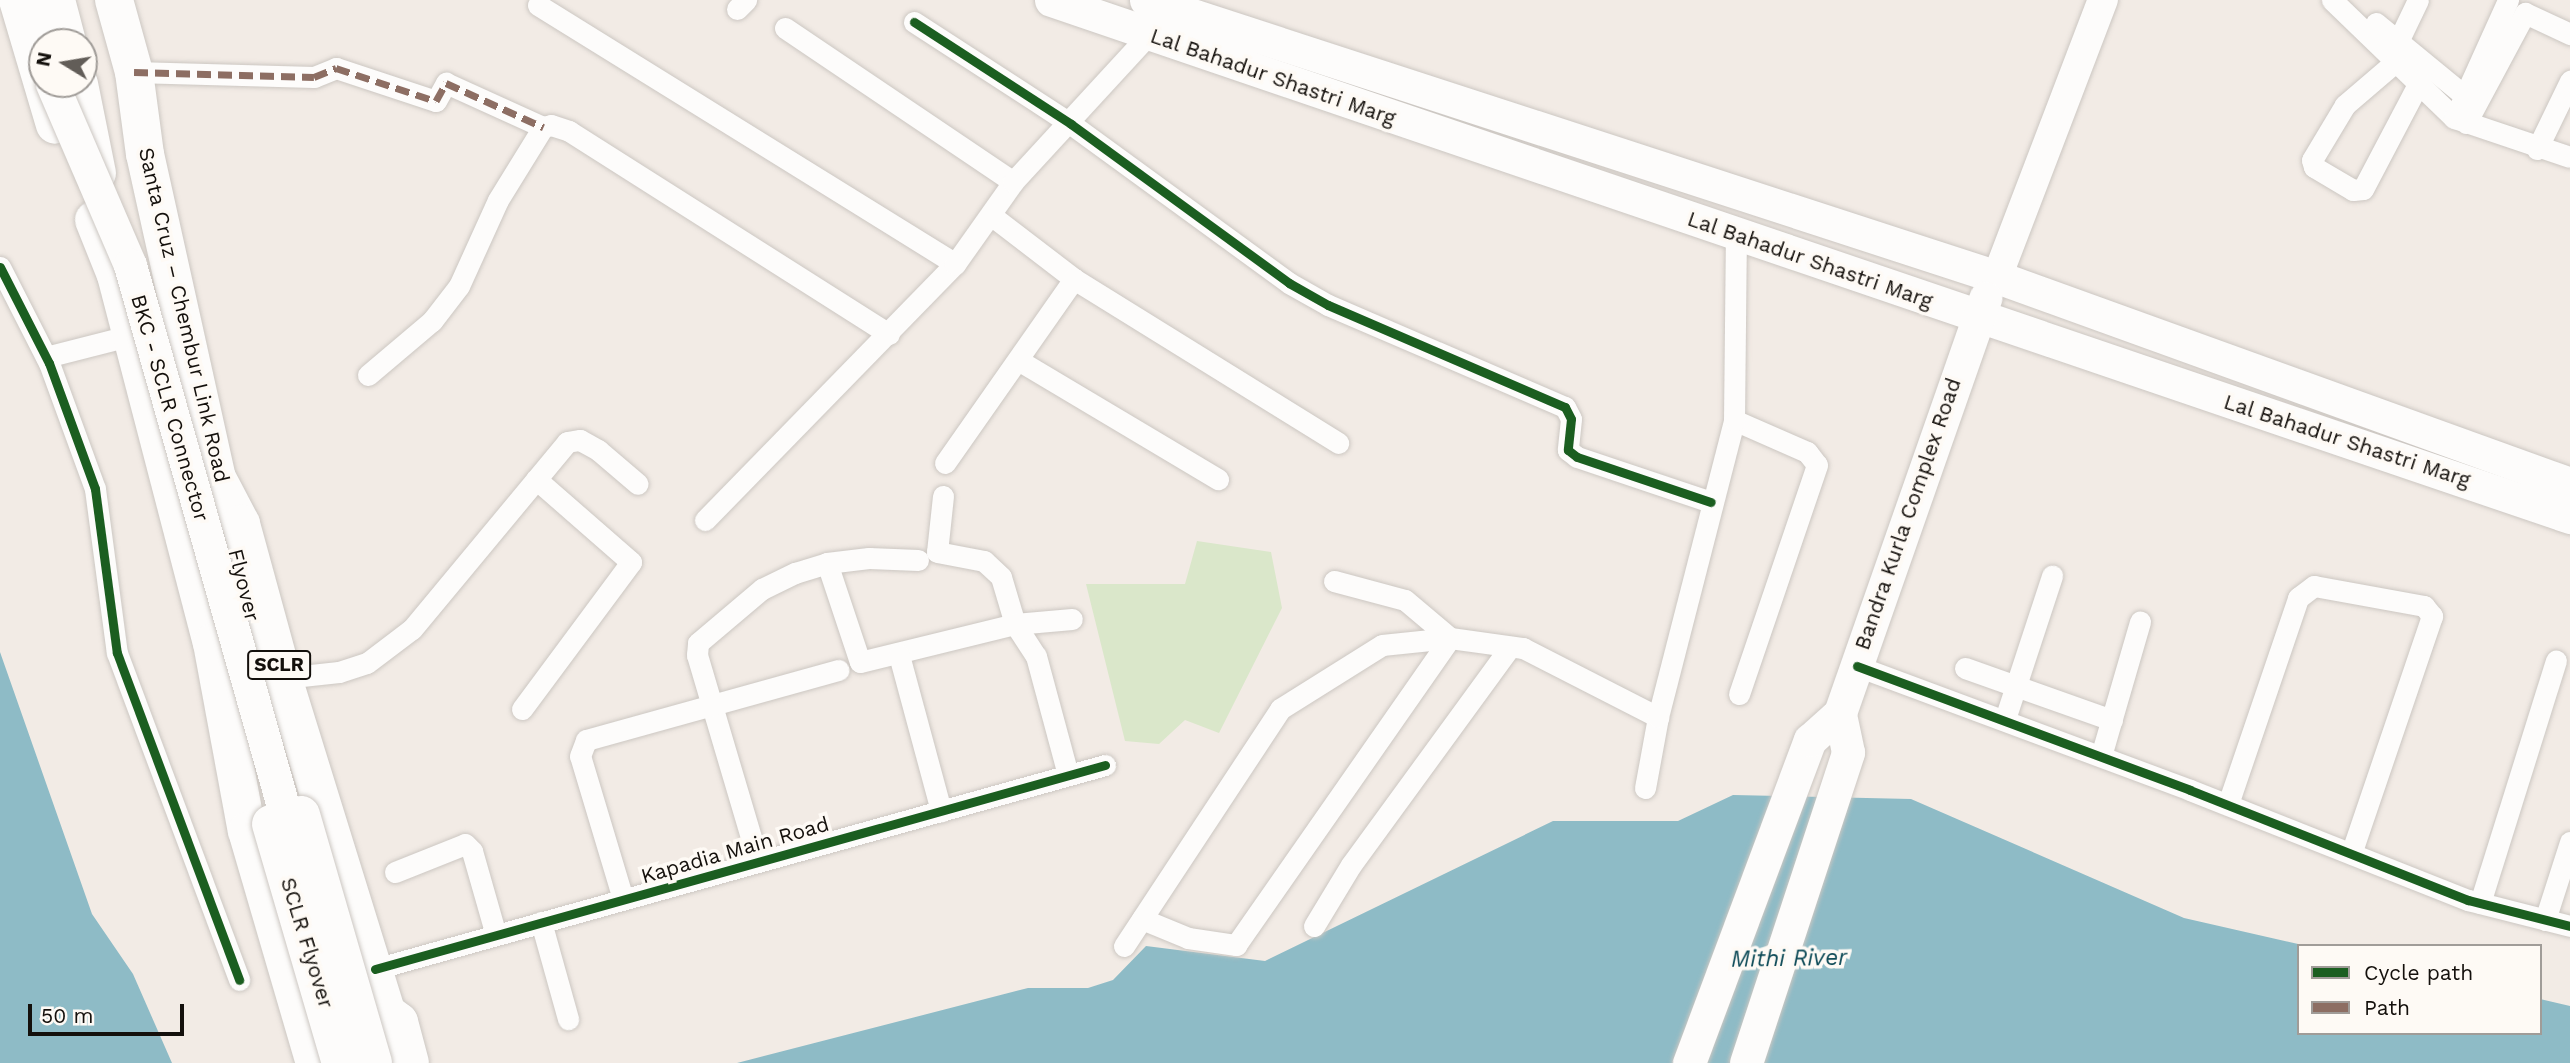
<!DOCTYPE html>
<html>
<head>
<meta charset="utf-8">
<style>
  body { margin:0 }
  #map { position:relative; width:2570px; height:1063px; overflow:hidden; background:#f2ebe5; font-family:"Work Sans",sans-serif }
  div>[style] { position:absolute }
  .green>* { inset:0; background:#dae7ca }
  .water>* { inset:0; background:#8ebbc6 }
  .roads { filter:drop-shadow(0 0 2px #ccc7c2) drop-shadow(0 0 2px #ccc7c2) }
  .street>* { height:21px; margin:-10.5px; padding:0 10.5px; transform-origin:10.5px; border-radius:10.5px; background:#fdfcfb }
  .secondary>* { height:30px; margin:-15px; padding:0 15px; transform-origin:15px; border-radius:15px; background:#fdfcfb }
  .primary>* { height:33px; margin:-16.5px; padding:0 16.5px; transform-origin:16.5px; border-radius:16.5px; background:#fdfcfb }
  .highway>* { height:38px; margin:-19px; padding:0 19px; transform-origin:19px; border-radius:19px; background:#fdfcfb }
  .bridges { filter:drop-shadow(0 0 2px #ccc7c2) drop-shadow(0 0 2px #ccc7c2) }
  .primary-bridge>* { height:33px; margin:-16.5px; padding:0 16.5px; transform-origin:16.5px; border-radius:16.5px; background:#fdfcfb }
  .highway-bridge>* { height:38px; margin:-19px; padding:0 19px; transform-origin:19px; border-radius:19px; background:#fdfcfb }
  .quiet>* { height:7px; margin-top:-3.5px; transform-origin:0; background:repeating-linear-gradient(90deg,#8d6e63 0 14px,transparent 0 21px) }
  .cycleway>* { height:9px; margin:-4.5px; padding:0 4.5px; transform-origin:4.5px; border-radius:4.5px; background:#1b5e20 }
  span { translate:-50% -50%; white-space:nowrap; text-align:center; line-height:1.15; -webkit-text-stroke:7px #fefaf5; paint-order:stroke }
  .shield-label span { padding:2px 5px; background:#fefaf5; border:2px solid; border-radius:5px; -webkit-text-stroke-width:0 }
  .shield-label { font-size:19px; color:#14100c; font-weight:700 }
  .street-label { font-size:21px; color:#14100c }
  .water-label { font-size:23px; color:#0d4a57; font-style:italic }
  .legend { position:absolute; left:2297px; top:944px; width:245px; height:91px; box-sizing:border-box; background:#fefaf5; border:2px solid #a09c98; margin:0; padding:9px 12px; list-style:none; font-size:21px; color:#14100c }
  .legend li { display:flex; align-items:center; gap:14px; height:35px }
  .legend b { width:35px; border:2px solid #a09c98 }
  .north { position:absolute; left:28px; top:28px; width:70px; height:70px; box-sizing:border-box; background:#fefaf5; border:2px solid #a09c98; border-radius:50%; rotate:281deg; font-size:19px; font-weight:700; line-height:28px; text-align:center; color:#14100c }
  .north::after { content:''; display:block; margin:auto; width:24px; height:32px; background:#625d58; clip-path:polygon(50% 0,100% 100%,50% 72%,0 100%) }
  .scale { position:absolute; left:28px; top:1004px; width:156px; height:32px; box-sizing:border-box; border:4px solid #14100c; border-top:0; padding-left:9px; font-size:21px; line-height:24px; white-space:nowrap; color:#14100c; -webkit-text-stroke:5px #fefaf5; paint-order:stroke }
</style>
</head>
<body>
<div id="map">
  <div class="green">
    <i style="clip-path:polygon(1197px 541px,1271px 552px,1282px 608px,1219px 733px,1185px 720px,1159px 744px,1125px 741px,1086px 584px,1185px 584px)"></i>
  </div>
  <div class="water">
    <i style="clip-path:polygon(0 652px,92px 914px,133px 974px,172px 1063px,0 1063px)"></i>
    <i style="clip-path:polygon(1733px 795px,1911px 799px,2184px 918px,2307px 946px,2299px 946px,2299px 1033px,2540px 1033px,2540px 999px,2570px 1006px,2570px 1063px,737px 1063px,1028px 988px,1088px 988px,1113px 980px,1146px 946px,1265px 961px,1553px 821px,1678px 821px)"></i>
  </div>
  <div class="roads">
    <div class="street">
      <i style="left:2332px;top:0;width:170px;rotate:44deg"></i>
      <i style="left:2454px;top:118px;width:122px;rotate:18.6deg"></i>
      <i style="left:538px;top:5px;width:491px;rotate:31.8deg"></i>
      <i style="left:737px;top:9px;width:13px;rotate:-45deg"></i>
      <i style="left:914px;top:22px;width:187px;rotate:33deg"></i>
      <i style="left:1071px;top:124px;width:270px;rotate:36.1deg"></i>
      <i style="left:1289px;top:283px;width:45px;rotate:29.4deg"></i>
      <i style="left:1328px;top:305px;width:258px;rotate:23.3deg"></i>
      <i style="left:1565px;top:407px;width:13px;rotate:63deg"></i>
      <i style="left:1571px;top:419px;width:31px;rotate:96deg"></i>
      <i style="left:1568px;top:450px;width:11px;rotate:38deg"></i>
      <i style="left:1577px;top:457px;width:141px;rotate:18.6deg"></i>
      <i style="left:2376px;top:23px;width:115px;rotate:39.4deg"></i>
      <i style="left:785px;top:28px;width:275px;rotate:34deg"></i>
      <i style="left:2394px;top:50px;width:55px;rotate:-64.4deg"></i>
      <i style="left:2394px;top:63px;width:65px;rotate:139.4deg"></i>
      <i style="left:2345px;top:105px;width:64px;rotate:121deg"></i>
      <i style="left:2312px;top:160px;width:7px;rotate:74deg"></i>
      <i style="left:2314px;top:167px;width:45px;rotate:30.5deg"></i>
      <i style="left:2353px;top:190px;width:10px;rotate:-6deg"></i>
      <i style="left:2363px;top:189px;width:116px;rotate:-62.3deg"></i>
      <i style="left:134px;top:72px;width:180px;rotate:1.6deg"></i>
      <i style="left:314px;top:77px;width:24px;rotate:-22deg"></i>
      <i style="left:336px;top:68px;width:105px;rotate:18.3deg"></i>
      <i style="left:436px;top:101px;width:21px;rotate:-61deg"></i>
      <i style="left:446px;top:83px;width:107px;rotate:24.4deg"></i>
      <i style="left:2457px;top:113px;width:124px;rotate:-65.7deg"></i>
      <i style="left:2466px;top:123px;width:125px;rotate:-61.8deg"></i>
      <i style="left:2525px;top:13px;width:50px;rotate:25deg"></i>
      <i style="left:2537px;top:149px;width:76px;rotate:-64.1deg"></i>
      <i style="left:992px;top:216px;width:103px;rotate:37.5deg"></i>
      <i style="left:1074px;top:279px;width:311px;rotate:31.8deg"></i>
      <i style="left:0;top:267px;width:108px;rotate:63deg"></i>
      <i style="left:49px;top:363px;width:134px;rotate:69.9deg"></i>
      <i style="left:95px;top:489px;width:165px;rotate:82.4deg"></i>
      <i style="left:117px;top:653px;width:349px;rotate:69.5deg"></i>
      <i style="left:46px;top:357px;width:89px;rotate:-14.3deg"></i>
      <i style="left:1018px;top:360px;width:233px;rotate:30.8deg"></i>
      <i style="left:368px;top:375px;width:84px;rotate:-40.2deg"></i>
      <i style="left:432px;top:321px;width:44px;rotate:-52.4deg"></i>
      <i style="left:459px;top:286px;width:94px;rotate:-65.6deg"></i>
      <i style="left:498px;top:200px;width:86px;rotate:-58.3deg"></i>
      <i style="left:543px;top:127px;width:8px;rotate:-14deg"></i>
      <i style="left:551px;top:125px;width:19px;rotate:18deg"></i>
      <i style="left:569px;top:131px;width:379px;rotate:32.4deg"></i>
      <i style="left:1734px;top:420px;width:80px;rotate:23.7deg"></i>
      <i style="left:1807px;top:452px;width:16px;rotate:52deg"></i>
      <i style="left:1817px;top:465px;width:242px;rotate:108.8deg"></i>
      <i style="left:945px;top:463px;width:225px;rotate:-55deg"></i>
      <i style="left:943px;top:496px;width:56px;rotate:96.1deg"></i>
      <i style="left:937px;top:552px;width:48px;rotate:10.8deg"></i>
      <i style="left:984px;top:561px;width:23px;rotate:43deg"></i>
      <i style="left:1001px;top:577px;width:49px;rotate:73.4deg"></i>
      <i style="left:1015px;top:624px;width:38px;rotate:57deg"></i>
      <i style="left:1036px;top:656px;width:123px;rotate:74.9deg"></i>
      <i style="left:705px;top:520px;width:358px;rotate:-45.7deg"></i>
      <i style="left:955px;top:264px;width:100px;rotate:-54.7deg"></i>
      <i style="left:1013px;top:182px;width:201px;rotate:-47.4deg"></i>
      <i style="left:827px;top:563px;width:104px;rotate:71.6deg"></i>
      <i style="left:860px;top:662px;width:160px;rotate:-13.8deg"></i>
      <i style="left:1015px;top:624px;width:57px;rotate:-5deg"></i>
      <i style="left:1334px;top:581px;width:73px;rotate:15deg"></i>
      <i style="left:1405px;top:600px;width:59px;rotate:40.2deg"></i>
      <i style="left:1450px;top:638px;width:74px;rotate:7.8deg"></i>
      <i style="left:1523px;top:648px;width:152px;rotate:27.1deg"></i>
      <i style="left:899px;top:655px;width:162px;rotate:74.9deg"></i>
      <i style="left:1857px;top:666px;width:355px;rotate:20.4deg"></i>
      <i style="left:2190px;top:790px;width:299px;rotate:21.6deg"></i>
      <i style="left:2468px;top:900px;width:105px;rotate:14.3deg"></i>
      <i style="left:1965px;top:668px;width:156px;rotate:19.5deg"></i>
      <i style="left:283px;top:678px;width:56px;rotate:-6.1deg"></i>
      <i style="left:339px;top:672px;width:29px;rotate:-18deg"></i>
      <i style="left:367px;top:663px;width:56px;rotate:-37.1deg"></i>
      <i style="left:412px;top:629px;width:243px;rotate:-50.3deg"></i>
      <i style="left:567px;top:442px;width:13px;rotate:-9deg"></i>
      <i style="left:580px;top:440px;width:21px;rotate:29deg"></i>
      <i style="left:598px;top:450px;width:52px;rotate:40.4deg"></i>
      <i style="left:522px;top:709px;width:183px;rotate:-53.4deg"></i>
      <i style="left:631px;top:562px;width:126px;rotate:-138.9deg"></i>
      <i style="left:2005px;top:719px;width:151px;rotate:-71.8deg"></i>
      <i style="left:2101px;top:756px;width:140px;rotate:-73.8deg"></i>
      <i style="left:1645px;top:788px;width:72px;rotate:-79.6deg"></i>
      <i style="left:1658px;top:717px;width:307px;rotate:-75.6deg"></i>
      <i style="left:1734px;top:420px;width:185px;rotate:-89.4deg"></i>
      <i style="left:2228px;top:804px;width:218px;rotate:-71.2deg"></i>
      <i style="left:2298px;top:598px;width:20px;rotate:-37deg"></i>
      <i style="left:2314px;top:586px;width:112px;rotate:10.3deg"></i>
      <i style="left:2424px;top:606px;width:13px;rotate:51deg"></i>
      <i style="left:2432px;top:616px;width:251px;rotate:108.8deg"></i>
      <i style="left:758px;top:861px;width:215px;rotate:-106.5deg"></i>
      <i style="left:697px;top:655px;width:12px;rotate:-85deg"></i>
      <i style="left:698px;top:643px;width:84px;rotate:-40.2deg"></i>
      <i style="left:762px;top:589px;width:37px;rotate:-26deg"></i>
      <i style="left:795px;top:573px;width:34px;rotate:-17deg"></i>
      <i style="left:827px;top:563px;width:42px;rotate:-6.8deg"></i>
      <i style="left:869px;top:558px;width:49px;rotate:2.3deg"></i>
      <i style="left:395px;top:872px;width:75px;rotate:-21.8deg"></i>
      <i style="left:465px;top:844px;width:10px;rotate:45deg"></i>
      <i style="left:472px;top:851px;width:87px;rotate:74.1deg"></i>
      <i style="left:623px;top:899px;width:149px;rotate:-106.7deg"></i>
      <i style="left:580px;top:756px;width:17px;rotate:-69deg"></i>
      <i style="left:586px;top:740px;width:262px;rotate:-15.5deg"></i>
      <i style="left:2480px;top:903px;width:254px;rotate:-72.6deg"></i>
      <i style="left:1142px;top:919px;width:50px;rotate:22.4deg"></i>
      <i style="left:1188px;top:938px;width:49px;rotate:8.3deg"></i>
      <i style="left:1236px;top:945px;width:374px;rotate:-55.1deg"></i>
      <i style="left:2545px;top:920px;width:82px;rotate:-72.2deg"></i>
      <i style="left:541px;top:922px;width:101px;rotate:74.4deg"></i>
      <i style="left:1314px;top:926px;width:71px;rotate:-58.8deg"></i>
      <i style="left:1351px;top:865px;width:270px;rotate:-53.9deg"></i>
      <i style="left:1124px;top:946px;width:284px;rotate:-56.6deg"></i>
      <i style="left:1280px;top:709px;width:120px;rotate:-32.1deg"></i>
      <i style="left:1382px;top:645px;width:68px;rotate:-5.9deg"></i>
      <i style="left:375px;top:969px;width:758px;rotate:-15.61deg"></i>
    </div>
    <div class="secondary">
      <i style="left:1997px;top:277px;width:297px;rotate:-69.1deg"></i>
    </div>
    <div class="primary">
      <i style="left:1051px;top:0;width:1605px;rotate:18.8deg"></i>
      <i style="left:1146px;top:0;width:895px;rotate:18.03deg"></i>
      <i style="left:1997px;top:277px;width:609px;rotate:19.86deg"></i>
      <i style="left:1689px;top:1063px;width:345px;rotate:-69.5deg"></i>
      <i style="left:1810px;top:740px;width:40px;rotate:-42deg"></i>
      <i style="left:1840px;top:713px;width:440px;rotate:-70.7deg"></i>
      <i style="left:1746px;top:1063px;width:327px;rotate:-71.8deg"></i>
      <i style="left:1848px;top:752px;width:40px;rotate:-102deg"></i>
    </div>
    <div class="highway">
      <i style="left:18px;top:0;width:130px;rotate:73.5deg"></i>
      <i style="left:56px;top:0;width:43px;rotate:75.3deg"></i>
      <i style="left:114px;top:0;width:75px;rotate:74.5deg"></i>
      <i style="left:134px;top:72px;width:83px;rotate:82.4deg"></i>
      <i style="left:145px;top:154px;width:332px;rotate:77.5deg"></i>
      <i style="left:217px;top:478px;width:52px;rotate:62.4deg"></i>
      <i style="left:241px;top:524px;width:160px;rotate:74.7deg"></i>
      <i style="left:283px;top:678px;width:351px;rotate:72.8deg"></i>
      <i style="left:387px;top:1013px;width:15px;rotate:37deg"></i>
      <i style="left:399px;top:1022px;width:42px;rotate:75deg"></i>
      <i style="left:79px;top:84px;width:91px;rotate:78.6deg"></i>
      <i style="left:94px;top:220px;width:59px;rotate:68.2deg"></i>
      <i style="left:116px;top:275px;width:380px;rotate:75.4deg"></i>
      <i style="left:212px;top:643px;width:191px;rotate:79.5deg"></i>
      <i style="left:247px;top:831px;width:242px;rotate:73.7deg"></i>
    </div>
  </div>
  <div class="bridges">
    <div class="primary-bridge">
      <i style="left:52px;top:84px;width:197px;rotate:66.7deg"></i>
      <i style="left:130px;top:265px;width:610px;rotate:74.21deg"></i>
    </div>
    <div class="highway-bridge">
      <i style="left:301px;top:815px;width:258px;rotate:73.8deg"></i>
      <i style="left:271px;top:824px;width:249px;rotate:73.7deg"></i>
    </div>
  </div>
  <div class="quiet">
    <i style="left:134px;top:72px;width:180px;rotate:1.6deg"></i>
    <i style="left:314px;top:77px;width:24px;rotate:-22deg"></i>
    <i style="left:336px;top:68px;width:105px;rotate:18.3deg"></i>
    <i style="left:436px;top:101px;width:21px;rotate:-61deg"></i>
    <i style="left:446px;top:83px;width:107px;rotate:24.4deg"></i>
  </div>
  <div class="cycleway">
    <i style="left:914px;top:22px;width:187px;rotate:33deg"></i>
    <i style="left:1071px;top:124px;width:270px;rotate:36.1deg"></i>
    <i style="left:1289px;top:283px;width:45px;rotate:29.4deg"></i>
    <i style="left:1328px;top:305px;width:258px;rotate:23.3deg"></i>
    <i style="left:1565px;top:407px;width:13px;rotate:63deg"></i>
    <i style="left:1571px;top:419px;width:31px;rotate:96deg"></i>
    <i style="left:1568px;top:450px;width:11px;rotate:38deg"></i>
    <i style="left:1577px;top:457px;width:141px;rotate:18.6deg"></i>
    <i style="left:0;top:267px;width:108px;rotate:63deg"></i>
    <i style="left:49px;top:363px;width:134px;rotate:69.9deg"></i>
    <i style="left:95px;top:489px;width:165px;rotate:82.4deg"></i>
    <i style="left:117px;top:653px;width:349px;rotate:69.5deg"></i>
    <i style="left:1857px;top:666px;width:355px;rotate:20.4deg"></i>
    <i style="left:2190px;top:790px;width:299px;rotate:21.6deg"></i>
    <i style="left:2468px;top:900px;width:105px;rotate:14.3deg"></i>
    <i style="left:375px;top:969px;width:758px;rotate:-15.61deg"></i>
  </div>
  <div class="shield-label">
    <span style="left:279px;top:665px">SCLR</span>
  </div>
  <div class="street-label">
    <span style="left:1273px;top:77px;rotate:19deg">Lal Bahadur Shastri Marg</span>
    <span style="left:1810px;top:260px;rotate:19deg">Lal Bahadur Shastri Marg</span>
    <span style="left:184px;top:315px;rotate:77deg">Santa Cruz – Chembur Link Road</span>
    <span style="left:170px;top:408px;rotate:74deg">BKC - SCLR Connector</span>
    <span style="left:2347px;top:441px;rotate:18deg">Lal Bahadur Shastri Marg</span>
    <span style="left:1908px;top:514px;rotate:-71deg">Bandra Kurla Complex Road</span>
    <span style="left:244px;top:585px;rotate:76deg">Flyover</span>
    <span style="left:735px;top:850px;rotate:-16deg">Kapadia Main Road</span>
    <span style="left:307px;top:943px;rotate:73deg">SCLR Flyover</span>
  </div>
  <div class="water-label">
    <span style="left:1789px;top:959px;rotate:-1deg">Mithi River</span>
  </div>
  <ul class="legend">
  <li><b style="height:9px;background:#1b5e20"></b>Cycle path</li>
  <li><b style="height:9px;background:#8d6e63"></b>Path</li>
  </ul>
  <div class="north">N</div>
  <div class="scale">50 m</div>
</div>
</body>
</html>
